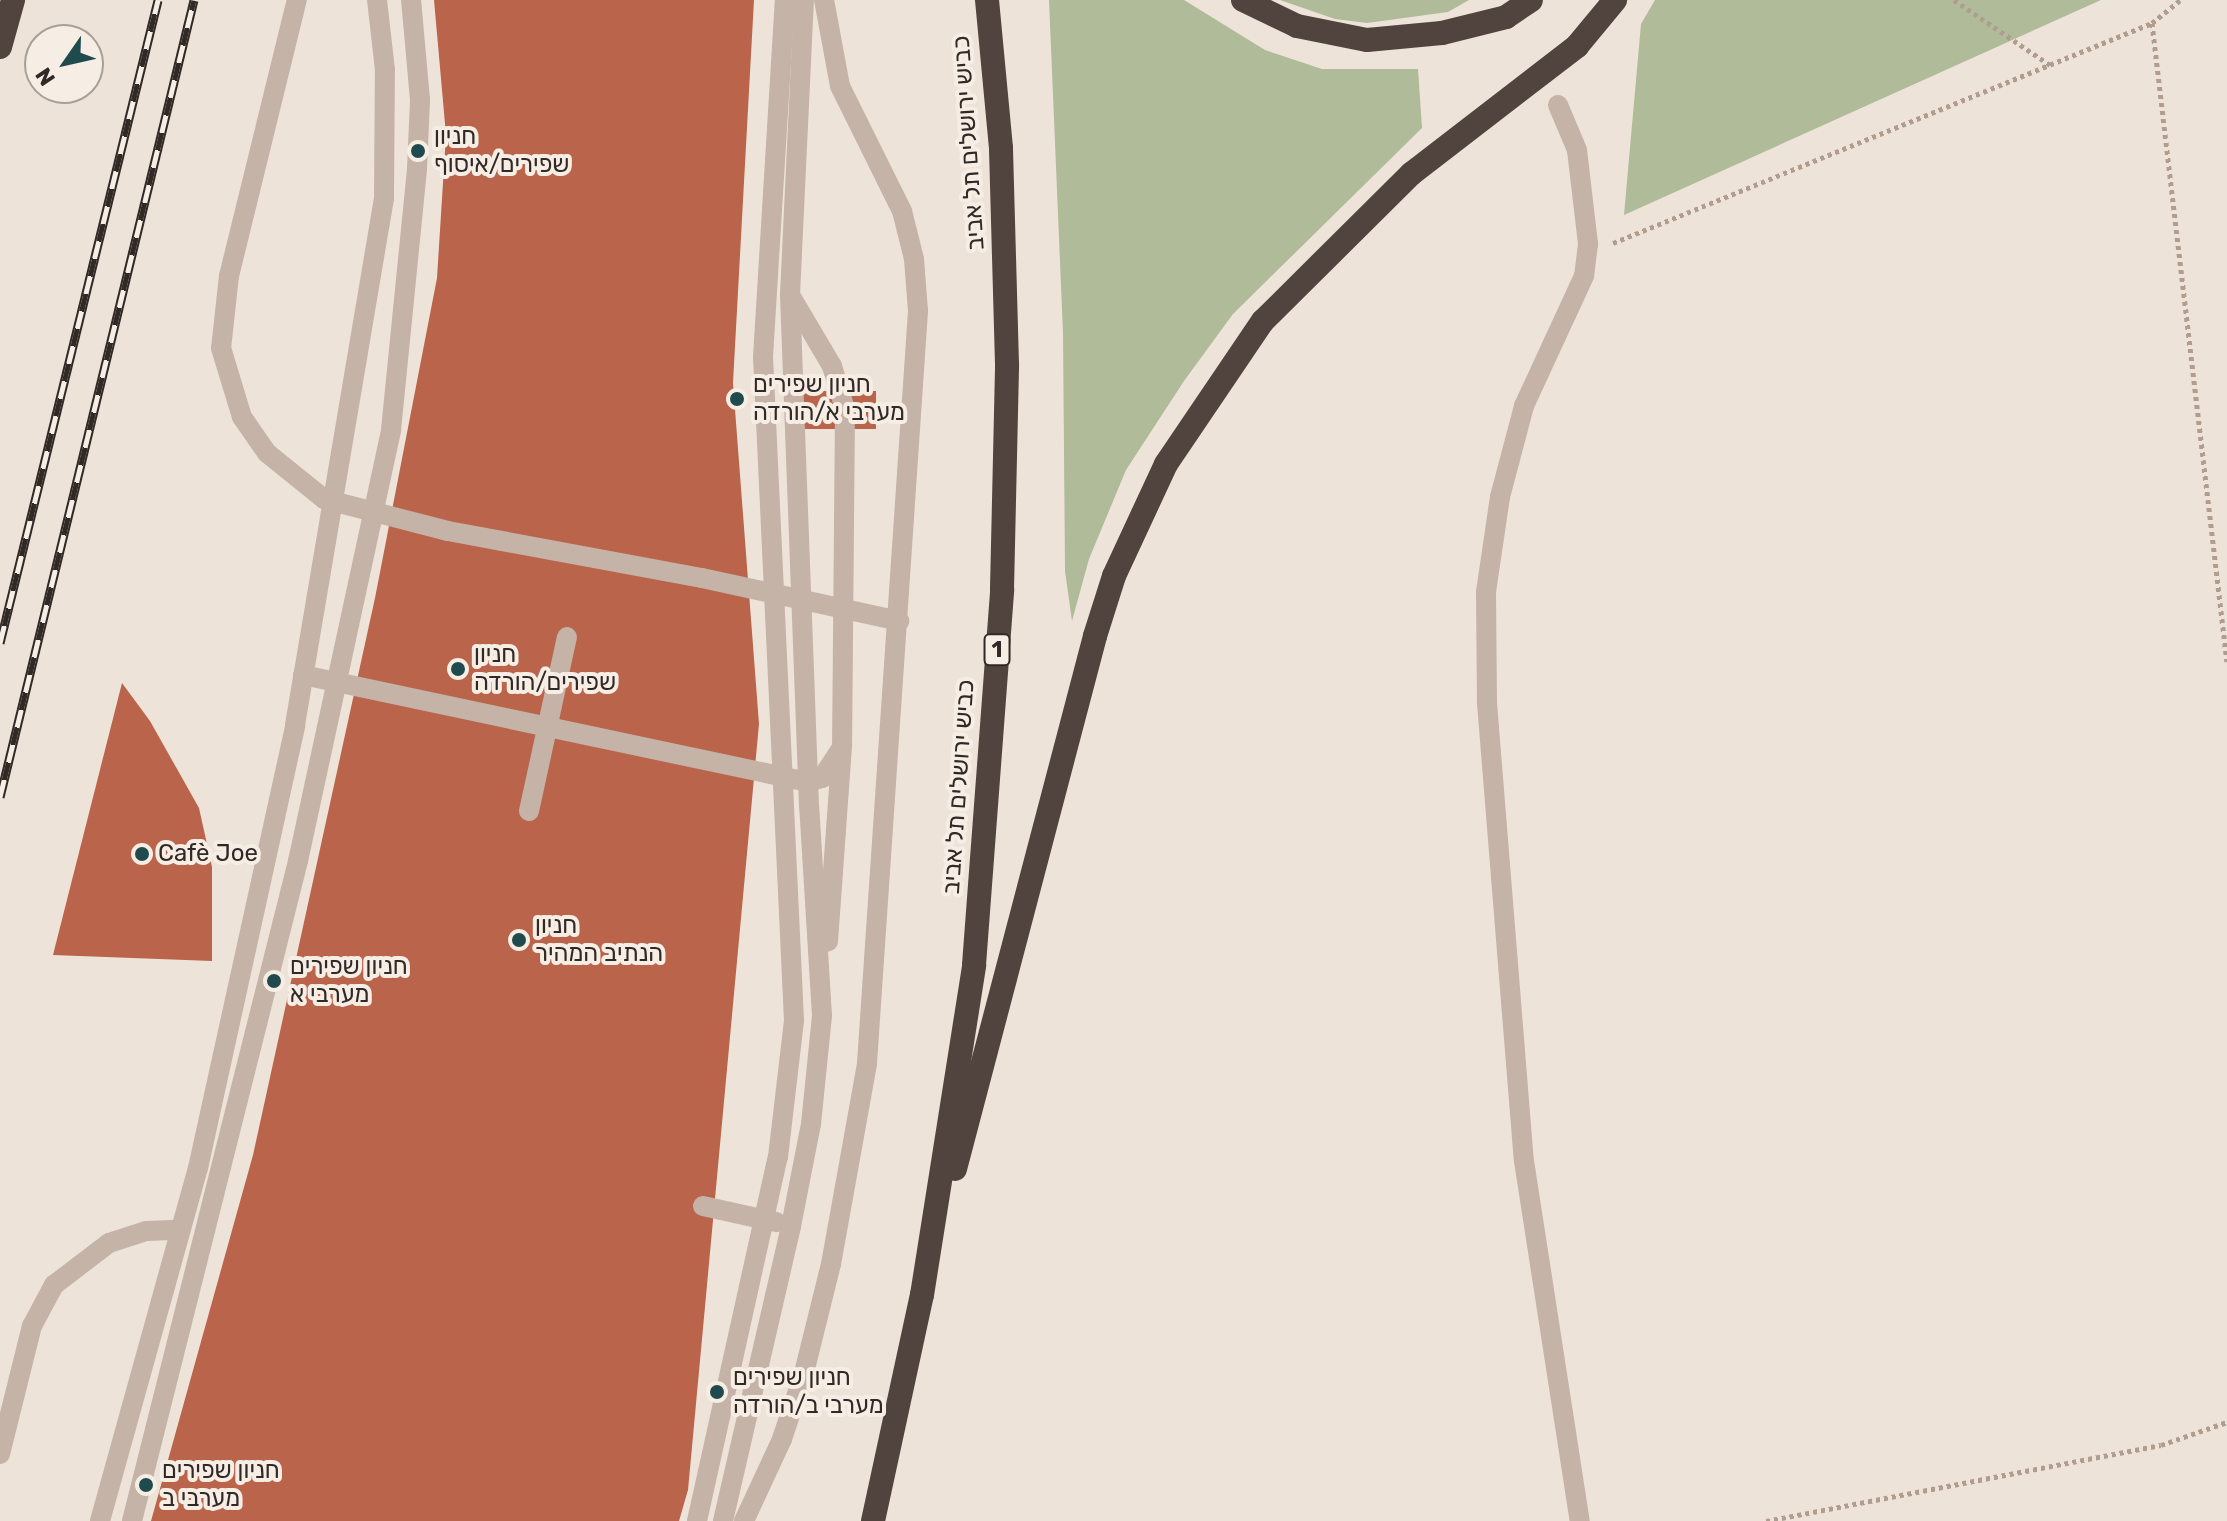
<!DOCTYPE html>
<html>
<head>
<meta charset="utf-8">
<style>
  body { margin:0 }
  #map { position:relative; width:2227px; height:1521px; overflow:hidden; background:#eee3d8; font-family:Rubik,Heebo,sans-serif }
  div>[style] { position:absolute }
  .green>* { inset:0; background:#b0bb9a }
  .building>* { inset:0; background:#b9644b; transform-origin:0 0 }
  .path>* { height:5px; margin-top:-2.5px; transform-origin:0; background:repeating-linear-gradient(90deg,#b09d90 0 4px,transparent 0 8px) }
  .service>* { height:20px; margin:-10px; padding:0 10px; transform-origin:10px; border-radius:10px; background:#c4b3a6 }
  .motorway>* { height:24px; margin:-12px; padding:0 12px; transform-origin:12px; border-radius:12px; background:#51443e }
  .rail>* { height:9px; margin-top:-4.5px; transform-origin:0; background:repeating-linear-gradient(90deg,#f6ede4 0 18px,#312926 0 36px); box-sizing:border-box; border-block:2px solid #312926 }
  .service-bridge>* { height:20px; margin:-10px; padding:0 10px; transform-origin:10px; border-radius:10px; background:#c4b3a6 }
  .dots>* { width:22px; height:22px; translate:-50% -50%; box-sizing:border-box; border:4px solid #f6ede4; border-radius:50% }
  span { translate:-50% -50%; white-space:nowrap; text-align:center; line-height:1.15; -webkit-text-stroke:8px #f6ede4; paint-order:stroke }
  .shield-label span { padding:2px 6px; background:#f6ede4; border:2px solid; border-radius:6px; -webkit-text-stroke-width:0 }
  .shield-label { font-size:22px; color:#312926; font-weight:700 }
  .poi-label { font-size:24px; color:#312926 }
  .left { translate:0 -50%; text-align:left }
  .street-label { font-size:24px; color:#312926 }
  .north { position:absolute; left:24px; top:24px; width:80px; height:80px; box-sizing:border-box; background:#f6ede4; border:2px solid #a79f98; border-radius:50%; rotate:236deg; font-size:22px; font-weight:700; line-height:32px; text-align:center; color:#312926 }
  .north::after { content:''; display:block; margin:auto; width:28px; height:36px; background:#204b4e; clip-path:polygon(50% 0,100% 100%,50% 72%,0 100%) }
</style>
</head>
<body>
<div id="map">
  <div class="green">
    <i style="clip-path:polygon(1049px 0,1184px 0,1265px 50px,1322px 69px,1418px 69px,1422px 128px,1233px 314px,1184px 381px,1126px 470px,1089px 559px,1072px 621px,1065px 571px,1063px 333px)"></i>
    <i style="clip-path:polygon(1280px 0,1469px 0,1448px 12px,1367px 23px,1335px 19px)"></i>
    <i style="clip-path:polygon(1655px 0,2101px 0,1624px 215px,1641px 24px)"></i>
  </div>
  <div class="building">
    <i style="clip-path:polygon(434px 0,754px 0,733px 383px,759px 724px,688px 1490px,679px 1521px,151px 1521px,253px 1155px,375px 598px,437px 278px,446px 135px)"></i>
    <i style="left:876px;top:391px;width:38px;height:74px;rotate:90deg"></i>
    <i style="clip-path:polygon(122px 683px,150px 721px,199px 808px,212px 867px,212px 961px,53px 955px)"></i>
  </div>
  <div class="path">
    <i style="left:1954px;top:0;width:116px;rotate:34.1deg"></i>
    <i style="left:2152px;top:23px;width:643px;rotate:83.31deg"></i>
    <i style="left:1613px;top:243px;width:582px;rotate:-22.2deg"></i>
    <i style="left:2152px;top:23px;width:36px;rotate:-39deg"></i>
    <i style="left:1766px;top:1521px;width:402px;rotate:-10.9deg"></i>
    <i style="left:2161px;top:1445px;width:70px;rotate:-19.2deg"></i>
  </div>
  <div class="service">
    <i style="left:1558px;top:105px;width:49px;rotate:67.1deg"></i>
    <i style="left:1577px;top:150px;width:95px;rotate:83.3deg"></i>
    <i style="left:1588px;top:244px;width:32px;rotate:97deg"></i>
    <i style="left:1584px;top:276px;width:143px;rotate:114.8deg"></i>
    <i style="left:1524px;top:406px;width:94px;rotate:104.8deg"></i>
    <i style="left:1500px;top:497px;width:96px;rotate:98.4deg"></i>
    <i style="left:1486px;top:592px;width:111px;rotate:89.5deg"></i>
    <i style="left:1487px;top:703px;width:459px;rotate:85.4deg"></i>
    <i style="left:1524px;top:1161px;width:364px;rotate:81.2deg"></i>
    <i style="left:229px;top:276px;width:284px;rotate:-76.2deg"></i>
    <i style="left:790px;top:295px;width:82px;rotate:59.4deg"></i>
    <i style="left:832px;top:366px;width:45px;rotate:73.2deg"></i>
    <i style="left:845px;top:409px;width:337px;rotate:90.5deg"></i>
    <i style="left:842px;top:746px;width:196px;rotate:94.1deg"></i>
    <i style="left:448px;top:531px;width:258px;rotate:10.5deg"></i>
    <i style="left:303px;top:675px;width:516px;rotate:11.96deg"></i>
    <i style="left:808px;top:782px;width:15px;rotate:-16deg"></i>
    <i style="left:822px;top:778px;width:33px;rotate:-57deg"></i>
    <i style="left:529px;top:811px;width:178px;rotate:-77.7deg"></i>
    <i style="left:703px;top:1206px;width:75px;rotate:12.4deg"></i>
    <i style="left:0;top:1454px;width:132px;rotate:-76deg"></i>
    <i style="left:32px;top:1326px;width:47px;rotate:-61.8deg"></i>
    <i style="left:54px;top:1285px;width:69px;rotate:-37.4deg"></i>
    <i style="left:109px;top:1243px;width:39px;rotate:-18deg"></i>
    <i style="left:146px;top:1231px;width:34px;rotate:-2deg"></i>
    <i style="left:100px;top:1521px;width:366px;rotate:-74.5deg"></i>
    <i style="left:198px;top:1168px;width:453px;rotate:-77.6deg"></i>
    <i style="left:295px;top:725px;width:534px;rotate:-80.41deg"></i>
    <i style="left:384px;top:198px;width:128px;rotate:-89.6deg"></i>
    <i style="left:385px;top:70px;width:70px;rotate:-96.5deg"></i>
    <i style="left:132px;top:1521px;width:681px;rotate:-75.88deg"></i>
    <i style="left:298px;top:861px;width:441px;rotate:-77.8deg"></i>
    <i style="left:391px;top:430px;width:262px;rotate:-84.3deg"></i>
    <i style="left:417px;top:169px;width:69px;rotate:-87.5deg"></i>
    <i style="left:420px;top:100px;width:100px;rotate:-95.1deg"></i>
    <i style="left:697px;top:1521px;width:373px;rotate:-77.5deg"></i>
    <i style="left:778px;top:1157px;width:137px;rotate:-83.3deg"></i>
    <i style="left:794px;top:1021px;width:665px;rotate:-92.67deg"></i>
    <i style="left:763px;top:357px;width:358px;rotate:-86.5deg"></i>
    <i style="left:723px;top:1521px;width:303px;rotate:-77deg"></i>
    <i style="left:791px;top:1226px;width:104px;rotate:-78.9deg"></i>
    <i style="left:811px;top:1124px;width:109px;rotate:-84.2deg"></i>
    <i style="left:822px;top:1016px;width:210px;rotate:-93.5deg"></i>
    <i style="left:809px;top:806px;width:511px;rotate:-92.13deg"></i>
    <i style="left:790px;top:295px;width:295px;rotate:-87.3deg"></i>
    <i style="left:744px;top:1521px;width:90px;rotate:-65.1deg"></i>
    <i style="left:782px;top:1439px;width:70px;rotate:-71.6deg"></i>
    <i style="left:804px;top:1373px;width:112px;rotate:-76.1deg"></i>
    <i style="left:831px;top:1264px;width:204px;rotate:-79.8deg"></i>
    <i style="left:867px;top:1063px;width:754px;rotate:-86.12deg"></i>
    <i style="left:918px;top:311px;width:52px;rotate:-94.4deg"></i>
    <i style="left:914px;top:259px;width:49px;rotate:-104deg"></i>
    <i style="left:902px;top:211px;width:140px;rotate:-116.4deg"></i>
    <i style="left:840px;top:86px;width:87px;rotate:-100.5deg"></i>
  </div>
  <div class="motorway">
    <i style="left:1243px;top:0;width:60px;rotate:25.7deg"></i>
    <i style="left:1297px;top:26px;width:71px;rotate:11.3deg"></i>
    <i style="left:1367px;top:40px;width:75px;rotate:-5.3deg"></i>
    <i style="left:1442px;top:33px;width:66px;rotate:-14deg"></i>
    <i style="left:1506px;top:17px;width:30px;rotate:-34deg"></i>
    <i style="left:0;top:47px;width:49px;rotate:-74.5deg"></i>
    <i style="left:955px;top:1169px;width:551px;rotate:-75.28deg"></i>
    <i style="left:1095px;top:636px;width:63px;rotate:-72.4deg"></i>
    <i style="left:1114px;top:576px;width:123px;rotate:-65.1deg"></i>
    <i style="left:1166px;top:464px;width:173px;rotate:-55.9deg"></i>
    <i style="left:1263px;top:321px;width:209px;rotate:-44.8deg"></i>
    <i style="left:1411px;top:174px;width:210px;rotate:-37.6deg"></i>
    <i style="left:1577px;top:46px;width:60px;rotate:-50.4deg"></i>
    <i style="left:873px;top:1521px;width:231px;rotate:-77.8deg"></i>
    <i style="left:922px;top:1295px;width:334px;rotate:-81deg"></i>
    <i style="left:974px;top:965px;width:377px;rotate:-85.7deg"></i>
    <i style="left:1002px;top:589px;width:225px;rotate:-88.7deg"></i>
    <i style="left:1007px;top:364px;width:216px;rotate:-91.6deg"></i>
    <i style="left:1001px;top:148px;width:149px;rotate:-95.4deg"></i>
  </div>
  <div class="rail">
    <i style="left:0;top:643px;width:662px;rotate:-76.19deg"></i>
    <i style="left:0;top:797px;width:820px;rotate:-76.32deg"></i>
  </div>
  <div class="service-bridge">
    <i style="left:229px;top:276px;width:72px;rotate:96.3deg"></i>
    <i style="left:221px;top:348px;width:72px;rotate:73.1deg"></i>
    <i style="left:242px;top:417px;width:44px;rotate:55.2deg"></i>
    <i style="left:267px;top:453px;width:73px;rotate:38.9deg"></i>
    <i style="left:324px;top:499px;width:128px;rotate:14.5deg"></i>
    <i style="left:702px;top:578px;width:202px;rotate:12.3deg"></i>
  </div>
  <div class="dots">
    <i style="left:418px;top:151px;background:#204b4e"></i>
    <i style="left:737px;top:399px;background:#204b4e"></i>
    <i style="left:458px;top:669px;background:#204b4e"></i>
    <i style="left:142px;top:854px;background:#204b4e"></i>
    <i style="left:519px;top:940px;background:#204b4e"></i>
    <i style="left:274px;top:981px;background:#204b4e"></i>
    <i style="left:717px;top:1392px;background:#204b4e"></i>
    <i style="left:146px;top:1485px;background:#204b4e"></i>
  </div>
  <div class="shield-label">
    <span style="left:997px;top:650px">1</span>
  </div>
  <div class="poi-label">
    <span class="left" style="left:434px;top:151px">חניון<br>שפירים/איסוף</span>
    <span class="left" style="left:753px;top:399px">חניון שפירים<br>מערבי א/הורדה</span>
    <span class="left" style="left:474px;top:669px">חניון<br>שפירים/הורדה</span>
    <span class="left" style="left:158px;top:854px">Cafè Joe</span>
    <span class="left" style="left:535px;top:940px">חניון<br>הנתיב המהיר</span>
    <span class="left" style="left:290px;top:981px">חניון שפירים<br>מערבי א</span>
    <span class="left" style="left:733px;top:1392px">חניון שפירים<br>מערבי ב/הורדה</span>
    <span class="left" style="left:162px;top:1485px">חניון שפירים<br>מערבי ב</span>
  </div>
  <div class="street-label">
    <span style="left:969px;top:143px;rotate:-94deg">כביש ירושלים תל אביב</span>
    <span style="left:959px;top:787px;rotate:-86deg">כביש ירושלים תל אביב</span>
  </div>
  <div class="north">N</div>
</div>
</body>
</html>
